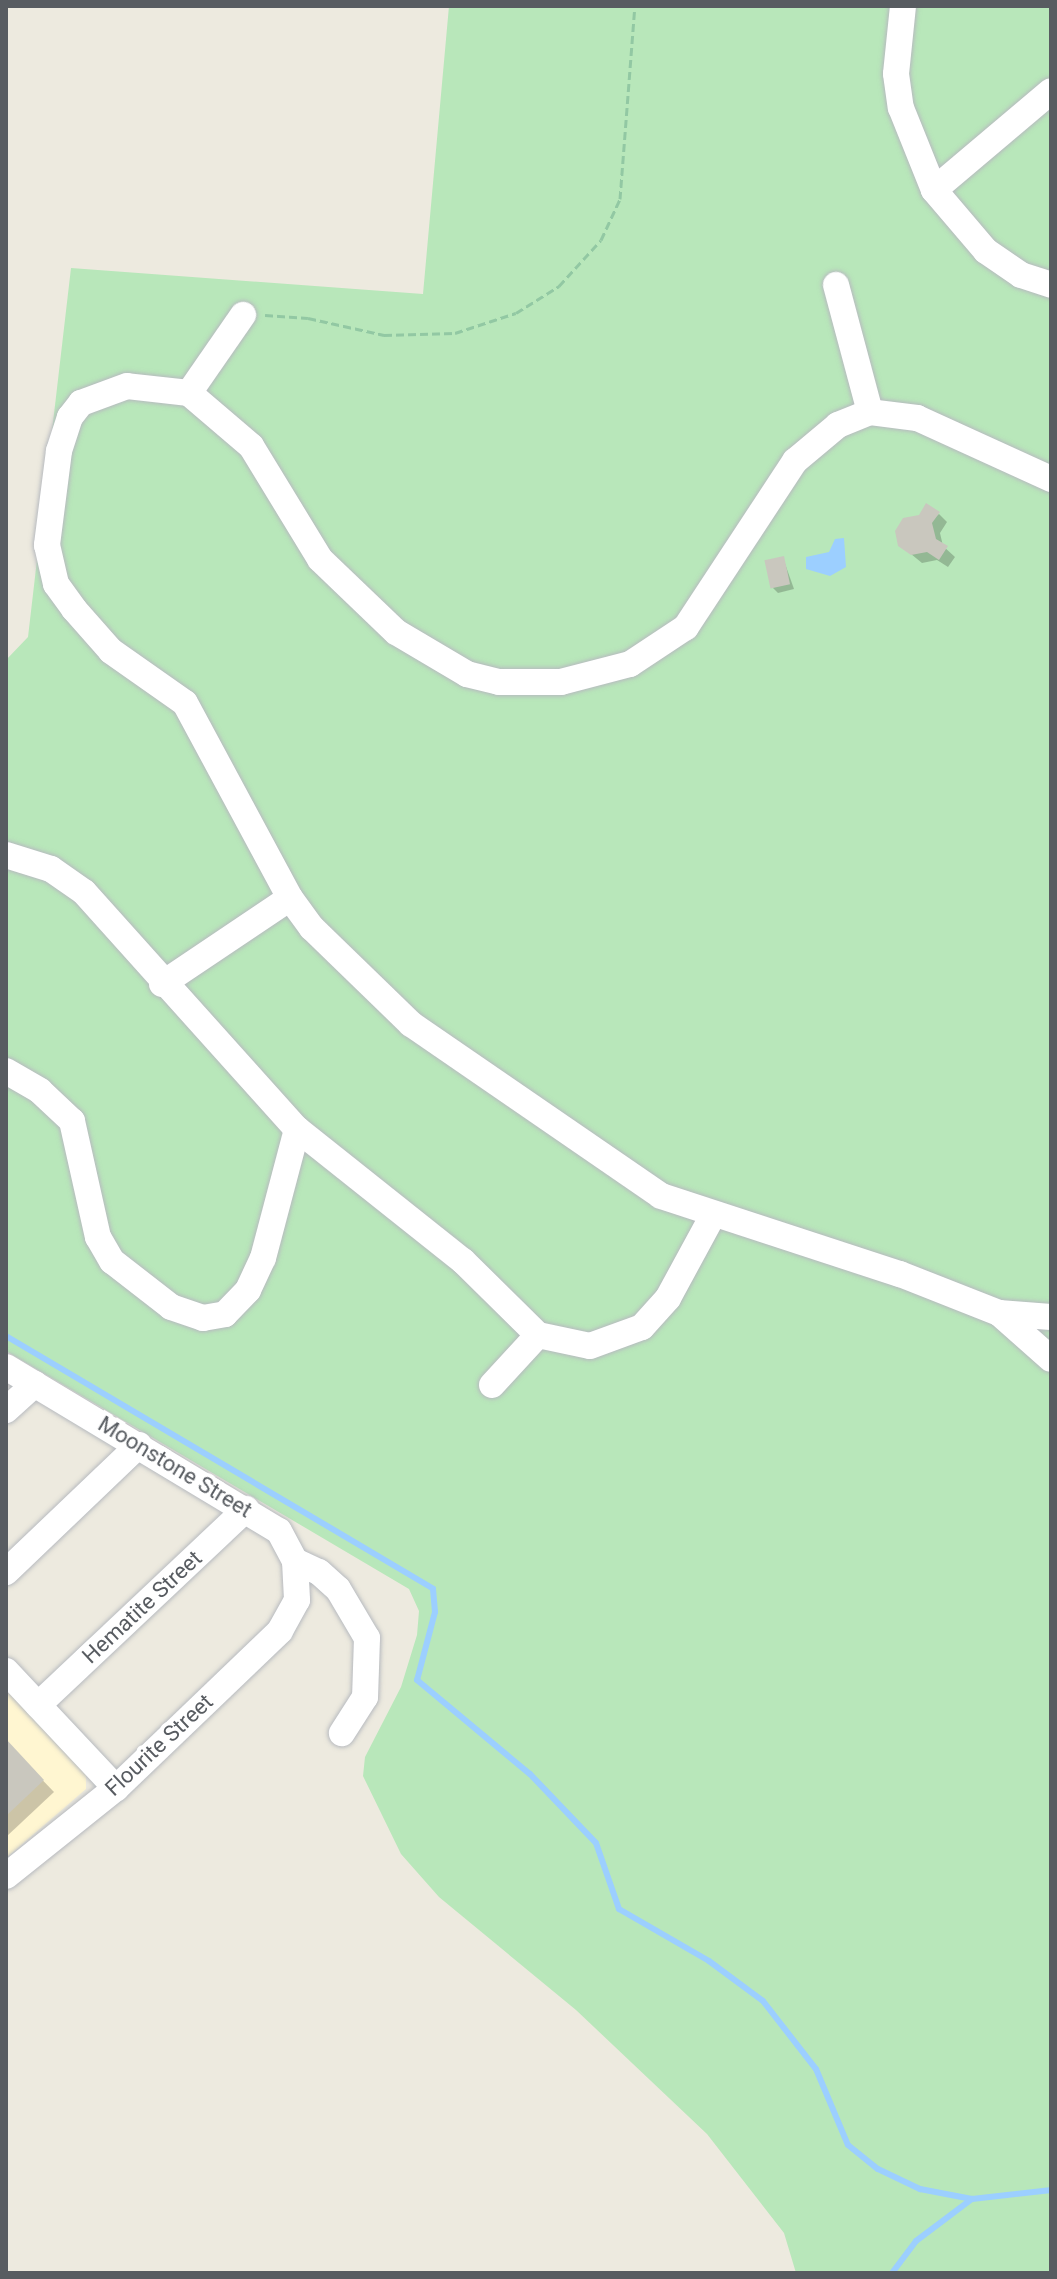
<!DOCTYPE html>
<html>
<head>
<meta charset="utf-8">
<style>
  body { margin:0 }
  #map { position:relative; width:1057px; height:2279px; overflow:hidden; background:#edeadf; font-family:Roboto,sans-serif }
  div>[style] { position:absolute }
  .commercial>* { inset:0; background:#fff6d1 }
  .green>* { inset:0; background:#b8e7ba }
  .water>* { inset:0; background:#9ccfff }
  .shadow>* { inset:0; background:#0003 }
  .stream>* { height:6px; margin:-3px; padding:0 3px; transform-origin:3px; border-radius:3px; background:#9ccfff }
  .building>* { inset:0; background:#c9c7be; transform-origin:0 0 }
  .path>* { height:3px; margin-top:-1.5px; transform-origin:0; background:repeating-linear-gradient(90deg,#92c8a3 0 8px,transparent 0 12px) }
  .roads { filter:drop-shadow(0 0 2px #b7babf) drop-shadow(0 0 2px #b7babf) }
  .minor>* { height:26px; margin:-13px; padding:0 13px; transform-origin:13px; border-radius:13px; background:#fff }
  span { translate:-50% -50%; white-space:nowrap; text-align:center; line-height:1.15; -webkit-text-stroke:8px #fff; paint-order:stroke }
  .street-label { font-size:22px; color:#585c61 }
  .frame { position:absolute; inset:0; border:8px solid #585c61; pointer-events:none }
</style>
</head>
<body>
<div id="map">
  <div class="commercial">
    <i style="clip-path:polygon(6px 1687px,86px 1773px,86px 1789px,6px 1858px)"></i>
  </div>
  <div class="green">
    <i style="clip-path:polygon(449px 6px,1051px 6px,1051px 2273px,796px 2273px,784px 2233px,707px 2134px,576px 2010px,439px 1897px,401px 1854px,363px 1776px,365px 1757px,401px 1687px,417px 1635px,419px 1611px,409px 1589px,6px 1351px,6px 660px,28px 637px,71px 268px,423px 294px)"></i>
  </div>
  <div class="water">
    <i style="clip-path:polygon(844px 538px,846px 567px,830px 576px,806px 569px,806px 557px,829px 552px,835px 539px)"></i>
  </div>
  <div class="shadow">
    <i style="clip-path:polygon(939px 514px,947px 522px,940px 533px,943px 546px,955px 557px,948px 567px,937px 560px,922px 563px,900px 545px)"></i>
    <i style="clip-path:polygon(783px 558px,794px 589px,778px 593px,772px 587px)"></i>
    <i style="clip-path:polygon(6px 1742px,54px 1792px,6px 1837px)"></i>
  </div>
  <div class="stream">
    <i style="left:6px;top:1336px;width:496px;rotate:30.6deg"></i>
    <i style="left:433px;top:1589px;width:23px;rotate:85deg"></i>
    <i style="left:435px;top:1612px;width:70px;rotate:104.8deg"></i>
    <i style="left:417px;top:1680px;width:147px;rotate:39.8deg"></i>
    <i style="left:530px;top:1774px;width:95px;rotate:46.3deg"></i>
    <i style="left:596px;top:1843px;width:70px;rotate:70.8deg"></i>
    <i style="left:619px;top:1909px;width:104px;rotate:30deg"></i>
    <i style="left:709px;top:1961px;width:67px;rotate:36.5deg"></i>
    <i style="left:763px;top:2001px;width:86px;rotate:52.1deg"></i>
    <i style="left:816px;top:2069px;width:82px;rotate:67.2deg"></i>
    <i style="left:848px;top:2145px;width:38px;rotate:39deg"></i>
    <i style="left:878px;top:2169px;width:47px;rotate:25.5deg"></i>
    <i style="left:920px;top:2189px;width:53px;rotate:10.9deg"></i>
    <i style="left:972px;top:2199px;width:80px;rotate:-6.5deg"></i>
    <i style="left:892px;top:2273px;width:40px;rotate:-53deg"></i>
    <i style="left:916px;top:2241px;width:70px;rotate:-36.9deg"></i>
  </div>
  <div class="building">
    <i style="clip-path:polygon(926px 503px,940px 512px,932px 523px,936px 539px,948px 546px,939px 560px,927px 552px,911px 555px,898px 546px,895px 531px,903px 518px,919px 515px)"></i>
    <i style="left:784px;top:556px;width:29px;height:20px;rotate:78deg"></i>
    <i style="clip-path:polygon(6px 1739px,44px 1780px,6px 1816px)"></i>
  </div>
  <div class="path">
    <i style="left:265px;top:315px;width:43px;rotate:4deg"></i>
    <i style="left:308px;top:318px;width:78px;rotate:12.6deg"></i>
    <i style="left:384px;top:335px;width:71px;rotate:-1.6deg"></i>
    <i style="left:455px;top:333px;width:64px;rotate:-18.2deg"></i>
    <i style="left:516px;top:313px;width:51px;rotate:-32.1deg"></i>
    <i style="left:559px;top:286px;width:62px;rotate:-47.6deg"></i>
    <i style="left:601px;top:240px;width:45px;rotate:-65.1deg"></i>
    <i style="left:620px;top:199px;width:194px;rotate:-85.6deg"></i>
  </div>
  <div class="roads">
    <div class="minor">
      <i style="left:903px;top:6px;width:68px;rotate:95.9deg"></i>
      <i style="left:896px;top:74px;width:34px;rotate:82deg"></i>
      <i style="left:901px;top:108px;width:88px;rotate:68.1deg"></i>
      <i style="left:934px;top:190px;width:80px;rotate:49.6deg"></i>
      <i style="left:986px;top:251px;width:42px;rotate:34.4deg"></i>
      <i style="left:1021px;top:275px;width:32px;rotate:18deg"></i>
      <i style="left:934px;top:190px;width:153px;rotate:-40.2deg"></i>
      <i style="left:836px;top:285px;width:131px;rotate:75deg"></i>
      <i style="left:189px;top:393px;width:95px;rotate:-55.3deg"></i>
      <i style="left:1051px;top:479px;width:147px;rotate:-155.5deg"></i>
      <i style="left:917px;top:418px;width:47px;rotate:-172.7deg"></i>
      <i style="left:870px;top:412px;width:35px;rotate:158deg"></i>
      <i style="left:838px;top:425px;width:56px;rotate:140.1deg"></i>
      <i style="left:795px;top:461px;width:199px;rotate:123.3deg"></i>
      <i style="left:686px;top:627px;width:67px;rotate:146.5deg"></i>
      <i style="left:630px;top:664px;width:71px;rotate:165.4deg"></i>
      <i style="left:561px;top:682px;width:62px;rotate:180deg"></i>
      <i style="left:499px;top:682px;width:33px;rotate:-166deg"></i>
      <i style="left:467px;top:674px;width:82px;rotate:-149.4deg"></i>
      <i style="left:396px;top:632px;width:105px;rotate:-136.2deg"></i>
      <i style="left:320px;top:559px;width:132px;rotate:-121.4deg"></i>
      <i style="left:251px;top:446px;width:82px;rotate:-139.5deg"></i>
      <i style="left:189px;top:393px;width:62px;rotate:-173.6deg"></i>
      <i style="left:127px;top:386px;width:49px;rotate:159.7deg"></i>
      <i style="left:81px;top:403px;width:18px;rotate:128deg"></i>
      <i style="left:70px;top:417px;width:36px;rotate:108deg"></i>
      <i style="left:59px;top:451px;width:95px;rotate:97.3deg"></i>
      <i style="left:47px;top:545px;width:40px;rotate:77deg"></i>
      <i style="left:56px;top:584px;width:31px;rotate:54deg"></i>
      <i style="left:74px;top:609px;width:56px;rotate:48.6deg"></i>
      <i style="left:111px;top:651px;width:90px;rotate:35.1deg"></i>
      <i style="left:185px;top:703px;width:221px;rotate:61.7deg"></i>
      <i style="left:290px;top:898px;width:37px;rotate:54deg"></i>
      <i style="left:312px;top:928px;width:138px;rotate:44.1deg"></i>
      <i style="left:411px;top:1024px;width:303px;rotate:34.5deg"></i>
      <i style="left:661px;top:1196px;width:251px;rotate:18.1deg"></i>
      <i style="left:900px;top:1274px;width:106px;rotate:21.5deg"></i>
      <i style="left:999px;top:1313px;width:52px;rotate:4.4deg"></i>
      <i style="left:6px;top:855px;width:47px;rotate:17.3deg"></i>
      <i style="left:51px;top:869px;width:40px;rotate:34.9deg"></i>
      <i style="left:84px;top:892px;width:319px;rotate:48.1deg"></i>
      <i style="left:297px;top:1129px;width:212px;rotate:38.5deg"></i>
      <i style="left:463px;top:1261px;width:105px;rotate:44.6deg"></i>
      <i style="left:538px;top:1335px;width:53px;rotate:11.9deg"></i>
      <i style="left:590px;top:1346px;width:55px;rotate:-20.1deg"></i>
      <i style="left:642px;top:1327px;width:39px;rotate:-48deg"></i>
      <i style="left:668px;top:1298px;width:94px;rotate:-61.5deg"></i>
      <i style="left:162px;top:984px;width:154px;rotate:-33.9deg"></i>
      <i style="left:6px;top:1071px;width:39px;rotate:30deg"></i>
      <i style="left:40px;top:1091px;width:44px;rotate:43.2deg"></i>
      <i style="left:72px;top:1121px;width:119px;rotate:77.4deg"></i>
      <i style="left:98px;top:1237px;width:28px;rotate:60deg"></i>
      <i style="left:112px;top:1261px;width:75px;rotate:37.9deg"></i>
      <i style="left:171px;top:1307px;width:34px;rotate:19deg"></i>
      <i style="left:203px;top:1318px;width:22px;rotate:-10deg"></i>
      <i style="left:225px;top:1314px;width:33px;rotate:-46deg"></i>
      <i style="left:248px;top:1290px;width:35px;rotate:-65deg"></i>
      <i style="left:263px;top:1258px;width:133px;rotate:-75.2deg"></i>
      <i style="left:999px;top:1313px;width:69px;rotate:41.5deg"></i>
      <i style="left:6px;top:1367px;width:318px;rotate:31deg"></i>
      <i style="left:279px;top:1531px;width:34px;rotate:62deg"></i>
      <i style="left:295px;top:1561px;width:39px;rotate:87deg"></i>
      <i style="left:297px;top:1600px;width:35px;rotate:119deg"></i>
      <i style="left:280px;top:1631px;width:227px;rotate:136.2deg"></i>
      <i style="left:116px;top:1788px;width:141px;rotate:141.3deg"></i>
      <i style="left:492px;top:1385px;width:68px;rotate:-47.4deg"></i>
      <i style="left:6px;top:1410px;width:39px;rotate:-42deg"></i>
      <i style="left:295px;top:1561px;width:26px;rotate:25deg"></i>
      <i style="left:319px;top:1572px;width:25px;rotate:42deg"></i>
      <i style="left:338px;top:1589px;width:57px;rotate:59.4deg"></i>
      <i style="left:367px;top:1638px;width:59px;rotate:91.9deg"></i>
      <i style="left:365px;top:1697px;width:43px;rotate:122.6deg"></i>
      <i style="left:6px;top:1572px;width:184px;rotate:-43.7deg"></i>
      <i style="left:6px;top:1671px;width:161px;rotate:46.8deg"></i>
      <i style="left:38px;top:1705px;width:286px;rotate:-43.3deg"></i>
    </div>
  </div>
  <div class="street-label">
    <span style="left:175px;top:1467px;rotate:31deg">Moonstone Street</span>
    <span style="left:142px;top:1607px;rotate:-43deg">Hematite Street</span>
    <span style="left:159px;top:1745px;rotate:-43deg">Flourite Street</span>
  </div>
  <div class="frame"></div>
</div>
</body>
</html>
